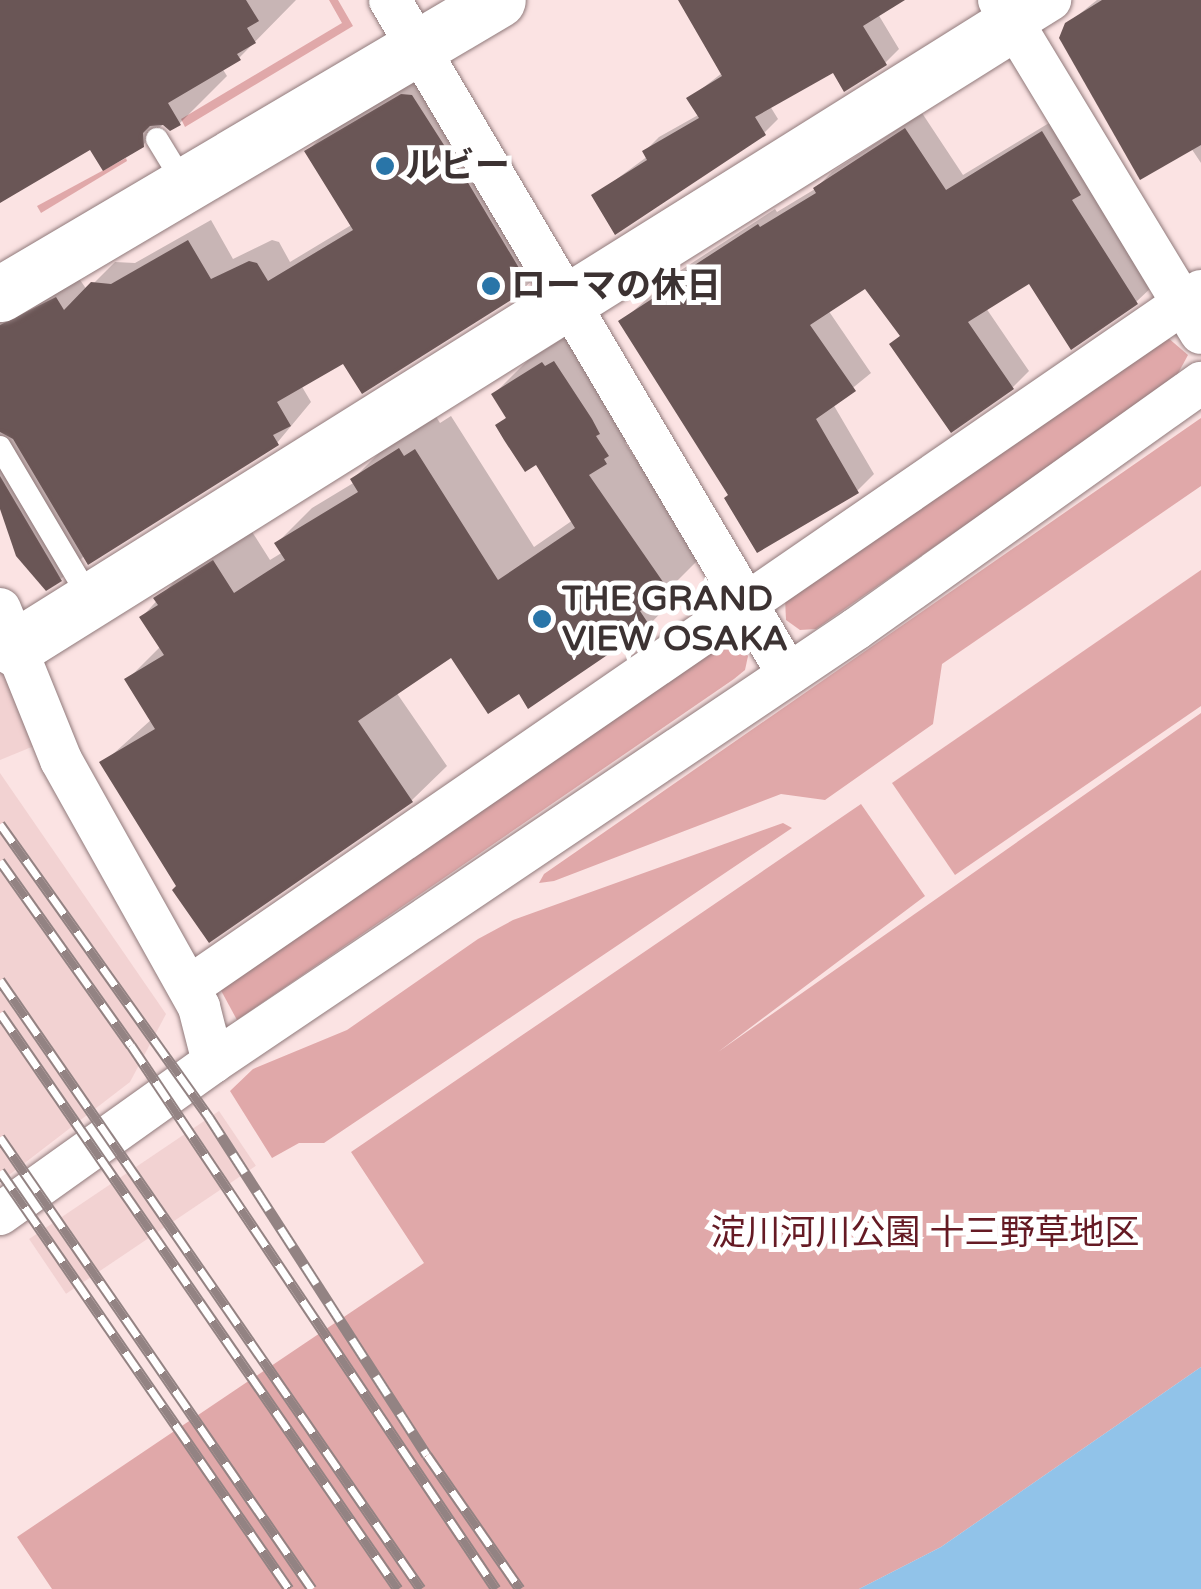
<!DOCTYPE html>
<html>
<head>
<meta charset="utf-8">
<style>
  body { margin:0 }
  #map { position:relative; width:1201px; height:1589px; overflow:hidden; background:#fbe3e3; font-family:"Varela Round","Noto Sans JP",sans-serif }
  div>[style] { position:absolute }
  .built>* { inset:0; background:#f2d2d2; transform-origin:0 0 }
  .green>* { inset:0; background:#e0a8a9 }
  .water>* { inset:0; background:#91c3e9 }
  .shadow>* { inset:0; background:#0003 }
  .building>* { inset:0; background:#6a5656 }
  .roads { filter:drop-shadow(0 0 2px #907a7b) drop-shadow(0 0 2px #907a7b) }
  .service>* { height:22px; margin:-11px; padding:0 11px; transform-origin:11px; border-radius:11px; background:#fff }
  .minor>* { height:42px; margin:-21px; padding:0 21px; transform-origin:21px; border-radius:21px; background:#fff }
  .tertiary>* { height:55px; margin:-27.5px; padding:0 27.5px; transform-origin:27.5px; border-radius:27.5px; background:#fff }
  .rail>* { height:11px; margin-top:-5.5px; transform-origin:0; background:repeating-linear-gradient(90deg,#fff 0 22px,#938383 0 44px); box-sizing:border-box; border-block:2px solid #938383 }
  .dots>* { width:28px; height:28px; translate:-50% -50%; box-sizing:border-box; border:5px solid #fff; border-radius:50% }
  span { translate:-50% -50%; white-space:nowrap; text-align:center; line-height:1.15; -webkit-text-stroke:10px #fff; paint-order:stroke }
  .poi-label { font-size:35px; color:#3c3232; font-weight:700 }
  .left { translate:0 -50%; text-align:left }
  .park-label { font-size:35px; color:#651a24 }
</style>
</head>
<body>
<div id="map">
  <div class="built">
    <i style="clip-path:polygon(0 662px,34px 746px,0 760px)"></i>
    <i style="clip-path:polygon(0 773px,166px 1014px,130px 1082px,0 1182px)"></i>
    <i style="left:219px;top:1111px;width:66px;height:229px;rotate:56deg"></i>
  </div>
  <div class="green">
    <i style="clip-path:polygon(329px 0,338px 0,353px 26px,185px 127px,181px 119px,342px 23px)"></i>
    <i style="clip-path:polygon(126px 158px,127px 161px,41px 213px,37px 206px)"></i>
    <i style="clip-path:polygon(1167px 337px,1188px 355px,1175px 379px,816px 629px,800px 630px,786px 620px,785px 598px)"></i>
    <i style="clip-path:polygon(1201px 418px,1201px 486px,942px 664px,933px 724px,825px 800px,781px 794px,554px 881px,539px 883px,544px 874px)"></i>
    <i style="clip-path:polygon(1201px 570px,1201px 706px,955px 875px,892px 783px)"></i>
    <i style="clip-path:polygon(728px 642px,740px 645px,748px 656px,745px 670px,734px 679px,237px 1020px,217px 983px)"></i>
    <i style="clip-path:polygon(1201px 713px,1201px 1367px,941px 1547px,859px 1589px,52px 1589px,17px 1537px,424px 1263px,351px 1152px,861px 804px,925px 896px,718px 1052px)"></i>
    <i style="clip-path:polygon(783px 823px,792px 828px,324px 1143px,299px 1143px,272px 1158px,230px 1091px,253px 1069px,347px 1030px,478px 939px,513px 920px)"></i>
  </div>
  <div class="water">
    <i style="clip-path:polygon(1201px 1367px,1201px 1589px,859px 1589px,941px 1547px)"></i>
  </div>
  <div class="shadow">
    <i style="clip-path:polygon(0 0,296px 0,239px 58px,222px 68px,227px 76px,180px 123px,170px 128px,164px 123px,143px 145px,91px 146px,0 200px)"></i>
    <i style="clip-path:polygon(681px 0,900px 0,878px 14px,899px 49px,885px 63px,834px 70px,770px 106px,778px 119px,764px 133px,615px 232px,595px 195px,648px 156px,645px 151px,659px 137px,700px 114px,690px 98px,722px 73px)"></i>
    <i style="clip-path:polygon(1097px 0,1201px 0,1201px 163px,1191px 148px,1067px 24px)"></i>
    <i style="clip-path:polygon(424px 73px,545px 268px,522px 290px,344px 360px,301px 385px,311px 402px,277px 443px,85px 555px,61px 579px,0 501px,0 319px,78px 277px,87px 290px,115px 262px,135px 263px,211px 220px,233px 259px,272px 240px,279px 242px,290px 262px,353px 224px,307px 151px,329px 130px)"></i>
    <i style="clip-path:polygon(922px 113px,963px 175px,1059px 117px,1153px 286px,1136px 302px,1030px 281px,986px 308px,1029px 371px,1013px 387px,892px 344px,902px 334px,865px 286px,828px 310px,871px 373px,833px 404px,874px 474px,857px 491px,731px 494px,622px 321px,675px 274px,775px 209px,777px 212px,815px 189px,832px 172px)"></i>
    <i style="clip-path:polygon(578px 329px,640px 427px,625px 443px,703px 555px,677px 581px,683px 590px,649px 625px,519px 690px,452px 655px,396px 692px,447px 766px,412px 800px,179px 886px,103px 763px,152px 719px,127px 680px,161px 646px,142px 617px,191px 563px,249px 527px,270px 560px,283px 552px,277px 543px,312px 508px,355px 482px,353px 479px,388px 444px,435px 415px,440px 423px,451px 416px,534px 547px,573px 520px,537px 462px,498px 426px,508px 416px,494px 394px,528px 360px)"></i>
  </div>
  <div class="building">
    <i style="clip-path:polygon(0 0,246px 0,259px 21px,247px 28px,256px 43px,237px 54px,241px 60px,168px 103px,181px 125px,170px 131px,163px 125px,150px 126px,143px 133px,144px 147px,103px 171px,90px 150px,0 203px)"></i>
    <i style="clip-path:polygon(678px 0,905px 0,863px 26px,887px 65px,844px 92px,833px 73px,755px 117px,766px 135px,615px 235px,591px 195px,647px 160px,642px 151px,699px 118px,686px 98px,722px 76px)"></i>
    <i style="clip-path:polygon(1102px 0,1201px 0,1201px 145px,1140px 180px,1059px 38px,1065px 23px)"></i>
    <i style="clip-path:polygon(401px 94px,412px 95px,467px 181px,525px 278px,524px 292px,362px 394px,343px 364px,277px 402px,291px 426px,273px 435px,279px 445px,88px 565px,13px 439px,0 432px,0 325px,56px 297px,64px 310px,91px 282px,111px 284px,188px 240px,211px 279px,249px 261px,257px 263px,268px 281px,353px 230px,304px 151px)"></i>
    <i style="clip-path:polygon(905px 128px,946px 190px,1042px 131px,1081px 195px,1072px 200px,1138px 304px,1071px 350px,1029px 284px,968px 322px,1014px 389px,951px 433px,889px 344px,900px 336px,865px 289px,810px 325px,856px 391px,816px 419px,859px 493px,757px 553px,724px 498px,728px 495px,618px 321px,658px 295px,656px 290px,758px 224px,760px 227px,816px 193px,813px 188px)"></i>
    <i style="clip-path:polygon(554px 361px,592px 419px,600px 434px,596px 436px,609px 456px,604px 459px,607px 464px,589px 475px,670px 592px,640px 611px,650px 626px,528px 709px,519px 694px,488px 714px,451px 658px,358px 721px,413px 802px,209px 943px,172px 890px,176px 886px,99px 762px,155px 729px,124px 679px,164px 655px,139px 617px,158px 605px,153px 598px,213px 560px,234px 593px,285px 560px,274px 543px,358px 492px,350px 479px,399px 448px,404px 456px,415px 449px,498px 580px,575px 528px,536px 465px,525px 472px,504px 440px,495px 425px,506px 418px,491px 394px,542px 362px,545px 366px)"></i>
    <i style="clip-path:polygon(0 476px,62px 581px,46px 591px,16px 556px,0 509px)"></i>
  </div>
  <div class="roads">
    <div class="service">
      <i style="left:157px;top:139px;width:54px;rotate:58.7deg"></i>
      <i style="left:0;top:447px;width:178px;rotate:59.3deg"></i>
    </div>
    <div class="minor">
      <i style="left:390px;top:0;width:783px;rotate:59.44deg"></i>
      <i style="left:999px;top:0;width:389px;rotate:58.8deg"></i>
      <i style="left:1013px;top:23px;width:44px;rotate:-31.9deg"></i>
      <i style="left:0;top:609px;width:163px;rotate:68deg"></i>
      <i style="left:61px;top:760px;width:283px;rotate:60.8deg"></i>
      <i style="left:199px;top:1007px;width:57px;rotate:75.7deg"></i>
      <i style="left:189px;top:987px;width:1228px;rotate:-34.52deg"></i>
      <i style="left:0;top:1214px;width:262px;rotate:-35.5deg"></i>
      <i style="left:213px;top:1062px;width:775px;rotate:-33.96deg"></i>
      <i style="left:856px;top:629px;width:424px;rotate:-35.5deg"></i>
    </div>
    <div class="tertiary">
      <i style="left:0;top:294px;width:578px;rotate:-30.56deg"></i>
      <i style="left:14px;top:648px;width:1178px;rotate:-32.03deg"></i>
    </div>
  </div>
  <div class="rail">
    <i style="left:0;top:824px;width:360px;rotate:54.5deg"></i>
    <i style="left:209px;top:1117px;width:402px;rotate:57.2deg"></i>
    <i style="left:427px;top:1455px;width:163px;rotate:55.2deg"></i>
    <i style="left:0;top:861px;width:226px;rotate:54.6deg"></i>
    <i style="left:131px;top:1045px;width:655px;rotate:56.14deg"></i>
    <i style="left:0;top:980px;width:740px;rotate:55.34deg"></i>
    <i style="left:0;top:1013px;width:700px;rotate:55.36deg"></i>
    <i style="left:0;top:1137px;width:549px;rotate:55.38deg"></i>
    <i style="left:0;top:1171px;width:508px;rotate:55.34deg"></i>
  </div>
  <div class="dots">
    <i style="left:385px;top:166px;background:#2975a8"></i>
    <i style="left:491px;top:286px;background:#2975a8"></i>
    <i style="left:542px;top:619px;background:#2975a8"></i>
  </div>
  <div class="poi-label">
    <span class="left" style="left:405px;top:166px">ルビー</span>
    <span class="left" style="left:511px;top:286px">ローマの休日</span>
    <span class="left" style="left:562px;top:619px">THE GRAND<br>VIEW OSAKA</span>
  </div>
  <div class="park-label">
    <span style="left:925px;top:1233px">淀川河川公園 十三野草地区</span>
  </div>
</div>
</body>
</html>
